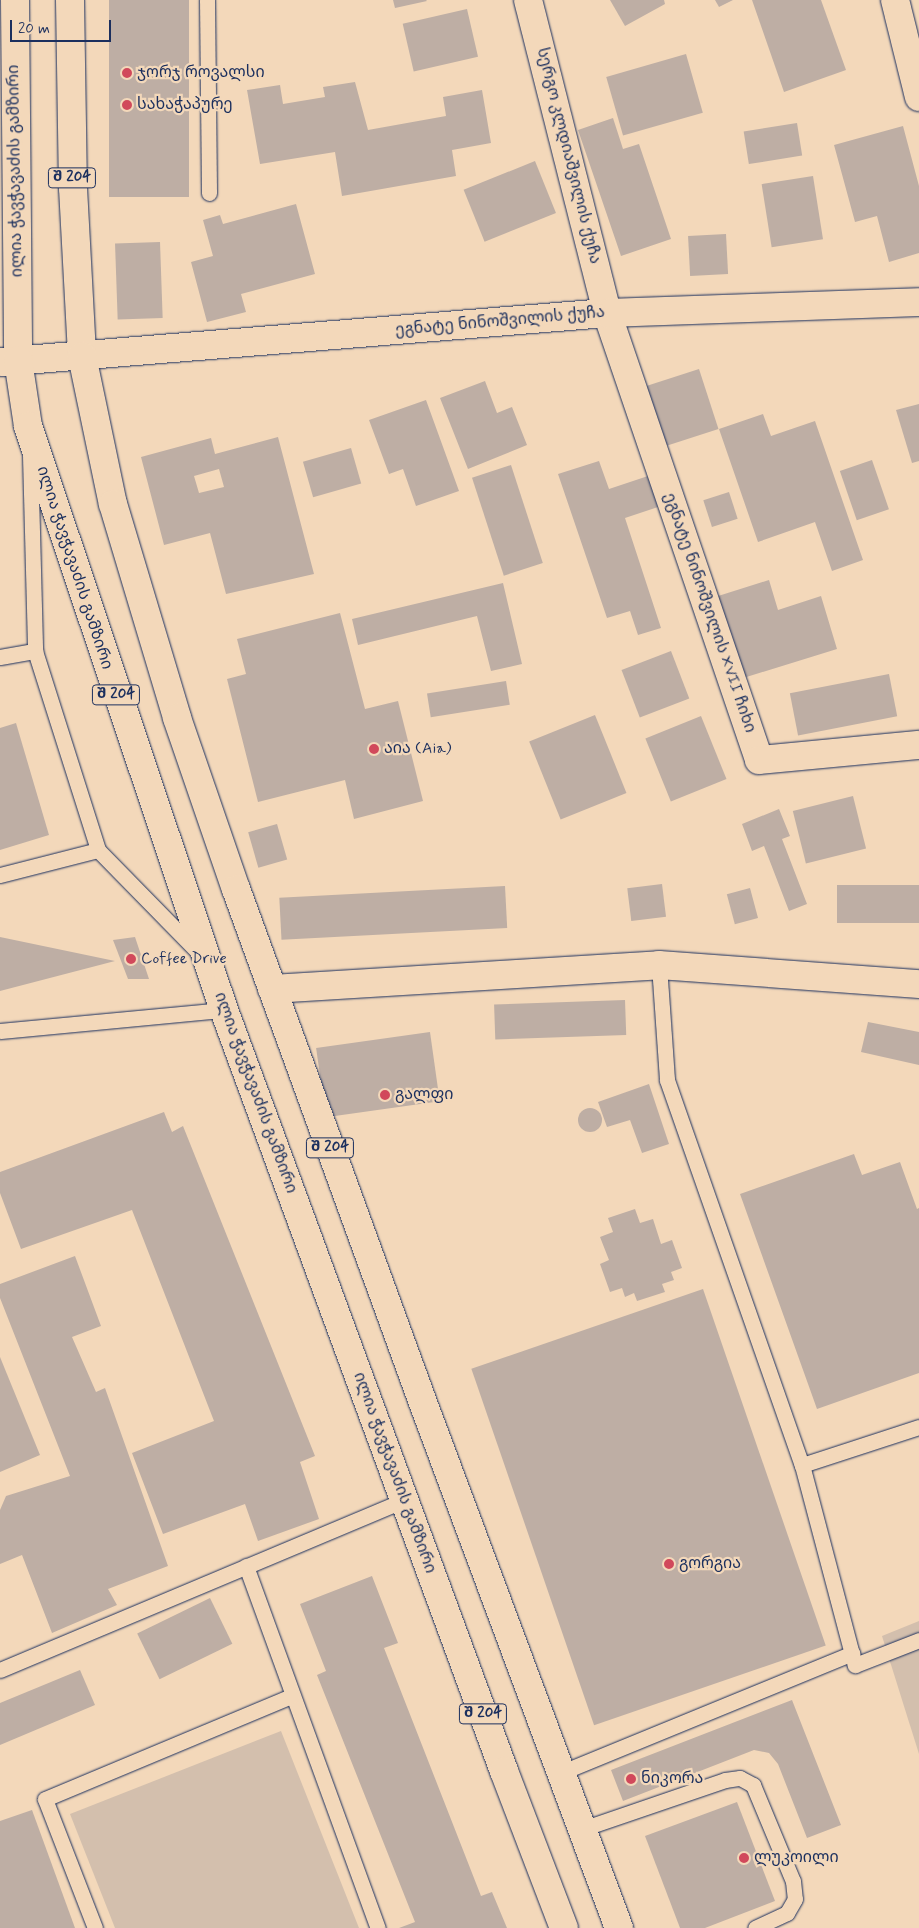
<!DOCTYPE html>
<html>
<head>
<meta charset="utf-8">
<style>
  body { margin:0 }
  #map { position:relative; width:919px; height:1928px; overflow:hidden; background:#f3d8ba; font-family:Mynerve,"Noto Sans Georgian",sans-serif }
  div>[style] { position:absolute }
  .green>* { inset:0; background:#d3bfad }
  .building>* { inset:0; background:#beaea4; transform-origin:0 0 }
  .round { border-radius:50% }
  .roads { filter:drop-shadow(0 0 1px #1b2f5e) drop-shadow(0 0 1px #1b2f5e) }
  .lane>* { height:15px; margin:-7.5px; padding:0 7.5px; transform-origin:7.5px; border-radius:7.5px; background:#f3d8ba }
  .street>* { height:28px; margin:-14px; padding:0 14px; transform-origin:14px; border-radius:14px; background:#f3d8ba }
  .secondary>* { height:28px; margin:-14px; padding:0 14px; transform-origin:14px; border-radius:14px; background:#f3d8ba }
  .primary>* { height:28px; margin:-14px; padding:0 14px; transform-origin:14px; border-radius:14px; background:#f3d8ba }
  .dots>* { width:14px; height:14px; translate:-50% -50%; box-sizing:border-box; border:2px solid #f3d8ba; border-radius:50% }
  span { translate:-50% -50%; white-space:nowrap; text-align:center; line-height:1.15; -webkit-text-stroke:4.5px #f3d8ba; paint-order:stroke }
  .shield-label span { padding:1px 4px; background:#f3d8ba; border:1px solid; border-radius:4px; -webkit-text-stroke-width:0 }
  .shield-label { font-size:15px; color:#1b2f5e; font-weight:700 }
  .poi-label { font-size:16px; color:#1b2f5e }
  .left { translate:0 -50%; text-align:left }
  .street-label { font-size:16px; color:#1b2f5e }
  .scale { position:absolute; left:10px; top:20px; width:101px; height:22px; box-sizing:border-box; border:2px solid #1b2f5e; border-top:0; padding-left:6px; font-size:15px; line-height:18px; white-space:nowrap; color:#1b2f5e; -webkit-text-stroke:4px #f3d8ba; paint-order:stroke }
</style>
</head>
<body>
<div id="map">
  <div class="green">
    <i style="clip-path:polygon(919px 1621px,919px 1754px,882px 1636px)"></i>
    <i style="clip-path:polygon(281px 1731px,359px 1928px,115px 1928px,70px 1814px)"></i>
  </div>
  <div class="building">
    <i style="left:109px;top:0;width:80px;height:197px"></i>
    <i style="clip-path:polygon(393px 0,426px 0,427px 1px,395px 8px)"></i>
    <i style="clip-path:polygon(610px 0,664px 0,665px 4px,625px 26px)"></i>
    <i style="clip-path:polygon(715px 0,733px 0,719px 7px)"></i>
    <i style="clip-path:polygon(752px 0,821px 0,846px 70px,784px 92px)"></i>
    <i style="left:467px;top:9px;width:49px;height:66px;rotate:77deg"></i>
    <i style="left:686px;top:54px;width:61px;height:83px;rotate:74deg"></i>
    <i style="clip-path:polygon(355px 82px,368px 130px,446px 116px,443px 97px,482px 90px,491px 143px,452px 150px,456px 176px,342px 196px,335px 152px,260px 164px,247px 90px,280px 85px,283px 104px,325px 97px,323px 87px)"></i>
    <i style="clip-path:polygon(613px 118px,623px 149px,639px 144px,671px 239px,621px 256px,578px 130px)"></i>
    <i style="left:797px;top:123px;width:33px;height:54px;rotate:81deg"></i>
    <i style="clip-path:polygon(903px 126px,919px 186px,919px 253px,889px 262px,877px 216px,855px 222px,834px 145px)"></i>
    <i style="left:535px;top:161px;width:56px;height:77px;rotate:68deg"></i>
    <i style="left:813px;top:176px;width:64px;height:52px;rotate:81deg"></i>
    <i style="clip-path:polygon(296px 204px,315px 274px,241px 294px,246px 312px,207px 322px,191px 262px,213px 256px,203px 220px,220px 215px,223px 224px)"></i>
    <i style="left:726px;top:234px;width:40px;height:38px;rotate:87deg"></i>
    <i style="left:160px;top:242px;width:76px;height:45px;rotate:88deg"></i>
    <i style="left:699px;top:369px;width:63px;height:61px;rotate:72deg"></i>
    <i style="clip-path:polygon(485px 381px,497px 413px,512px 407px,527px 445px,468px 469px,440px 398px)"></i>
    <i style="clip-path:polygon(426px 400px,459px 491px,416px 506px,403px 469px,389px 474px,369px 420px)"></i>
    <i style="clip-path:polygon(919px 404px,919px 461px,912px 463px,896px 410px)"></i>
    <i style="clip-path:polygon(763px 414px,771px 436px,815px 421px,863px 560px,832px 571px,815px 522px,758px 542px,719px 429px)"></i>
    <i style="clip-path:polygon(evenodd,278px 437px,314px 574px,226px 594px,210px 533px,164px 545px,141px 457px,211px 438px,215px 454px,278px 437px,219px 469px,224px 487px,199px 493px,194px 476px,219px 469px)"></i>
    <i style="left:351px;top:448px;width:37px;height:50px;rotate:74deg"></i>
    <i style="left:872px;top:460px;width:52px;height:34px;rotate:71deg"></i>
    <i style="clip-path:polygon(599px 461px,609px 489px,648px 476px,658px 507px,625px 518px,661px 628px,638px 635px,630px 611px,607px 618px,558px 474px)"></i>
    <i style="left:511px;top:465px;width:103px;height:41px;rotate:72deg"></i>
    <i style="left:729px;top:492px;width:28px;height:27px;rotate:72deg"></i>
    <i style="clip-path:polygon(769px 580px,778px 610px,821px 596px,837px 649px,740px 679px,715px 597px)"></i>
    <i style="clip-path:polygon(503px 583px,522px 664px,491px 671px,477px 616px,358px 645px,352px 619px)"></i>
    <i style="clip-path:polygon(340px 613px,365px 709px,398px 701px,423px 801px,354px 819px,345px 780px,258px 802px,227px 679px,246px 674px,237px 639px)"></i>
    <i style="left:671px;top:651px;width:51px;height:53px;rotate:69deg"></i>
    <i style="left:889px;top:674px;width:43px;height:101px;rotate:79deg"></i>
    <i style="left:506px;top:681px;width:24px;height:80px;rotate:81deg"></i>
    <i style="left:595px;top:715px;width:84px;height:71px;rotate:68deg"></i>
    <i style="left:701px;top:716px;width:68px;height:60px;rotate:68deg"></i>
    <i style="clip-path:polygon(16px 723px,49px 835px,0 850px,0 728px)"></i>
    <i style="left:853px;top:796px;width:54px;height:62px;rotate:76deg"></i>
    <i style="clip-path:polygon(779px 809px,790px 836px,782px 839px,807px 904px,789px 911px,764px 846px,752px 851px,742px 824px)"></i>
    <i style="left:277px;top:824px;width:37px;height:30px;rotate:74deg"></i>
    <i style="left:662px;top:884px;width:33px;height:35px;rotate:83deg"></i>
    <i style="left:919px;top:885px;width:38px;height:82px;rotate:90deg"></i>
    <i style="left:505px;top:886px;width:42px;height:226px;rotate:87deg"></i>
    <i style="left:750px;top:888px;width:31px;height:24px;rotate:75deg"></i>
    <i style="clip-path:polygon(0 937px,115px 961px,0 991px)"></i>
    <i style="clip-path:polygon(135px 937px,149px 979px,128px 979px,113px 940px)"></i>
    <i style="left:625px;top:1000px;width:35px;height:131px;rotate:88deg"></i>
    <i style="clip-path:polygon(868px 1022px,919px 1032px,919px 1065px,861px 1052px)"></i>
    <i style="left:430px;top:1032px;width:70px;height:115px;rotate:82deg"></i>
    <i style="clip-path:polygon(649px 1084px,669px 1144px,642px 1153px,630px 1120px,607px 1127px,598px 1102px)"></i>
    <i class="round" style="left:578px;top:1108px;width:24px;height:24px"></i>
    <i style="clip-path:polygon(164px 1112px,172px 1132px,183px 1126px,315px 1456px,300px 1462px,319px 1519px,258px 1541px,245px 1504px,163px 1534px,132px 1453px,214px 1421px,132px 1210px,21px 1249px,0 1193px,0 1172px)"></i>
    <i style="clip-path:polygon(854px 1154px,862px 1175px,900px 1162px,917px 1209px,919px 1208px,919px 1373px,817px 1409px,740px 1194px)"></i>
    <i style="clip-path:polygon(635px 1209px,640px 1223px,653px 1219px,661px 1244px,672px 1240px,682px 1268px,671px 1272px,674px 1280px,662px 1284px,665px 1292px,637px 1301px,634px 1293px,625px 1297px,622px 1288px,610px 1292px,600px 1264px,609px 1260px,600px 1237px,613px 1232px,608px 1218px)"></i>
    <i style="clip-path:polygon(75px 1256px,101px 1326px,72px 1337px,96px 1392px,105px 1388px,168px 1566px,108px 1589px,117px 1605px,52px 1633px,22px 1555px,0 1564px,0 1510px,6px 1496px,70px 1476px,0 1298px,0 1284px)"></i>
    <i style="left:703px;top:1289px;width:377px;height:245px;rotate:71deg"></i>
    <i style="clip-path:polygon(0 1357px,40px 1455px,0 1472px)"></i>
    <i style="clip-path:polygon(372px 1576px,398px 1643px,384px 1648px,481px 1896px,492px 1892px,507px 1928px,399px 1928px,415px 1922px,317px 1675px,326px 1671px,300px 1604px)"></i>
    <i style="left:210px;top:1598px;width:51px;height:81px;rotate:64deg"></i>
    <i style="clip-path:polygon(80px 1670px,95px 1705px,0 1745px,0 1703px)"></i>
    <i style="clip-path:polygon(792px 1700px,841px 1825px,807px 1838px,778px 1764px,769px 1753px,754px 1750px,623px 1801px,611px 1770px)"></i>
    <i style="clip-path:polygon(737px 1802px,775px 1901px,705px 1928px,680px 1928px,645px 1836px)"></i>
    <i style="clip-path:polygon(32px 1810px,75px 1928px,0 1928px,0 1821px)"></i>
  </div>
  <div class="roads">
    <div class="lane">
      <i style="left:207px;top:0;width:193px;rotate:89.4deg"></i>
      <i style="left:30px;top:455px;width:196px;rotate:88.5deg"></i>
      <i style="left:35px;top:651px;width:209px;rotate:72.4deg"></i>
      <i style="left:98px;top:850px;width:146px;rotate:45.6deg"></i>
      <i style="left:0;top:657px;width:36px;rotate:-10deg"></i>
      <i style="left:0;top:875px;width:101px;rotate:-14.3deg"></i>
      <i style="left:659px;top:965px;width:115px;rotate:86deg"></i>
      <i style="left:667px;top:1080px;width:408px;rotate:70.7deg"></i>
      <i style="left:802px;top:1465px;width:207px;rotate:75.2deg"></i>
      <i style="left:855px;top:1665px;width:69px;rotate:-21.3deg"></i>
      <i style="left:0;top:1031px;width:225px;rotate:-5.4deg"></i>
      <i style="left:802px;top:1465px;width:123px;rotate:-18deg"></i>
      <i style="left:246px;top:1566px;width:385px;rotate:70deg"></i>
      <i style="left:0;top:1670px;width:438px;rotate:-22.8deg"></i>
      <i style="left:560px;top:1773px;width:316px;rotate:-22.3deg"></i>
      <i style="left:582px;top:1829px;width:151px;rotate:-18.9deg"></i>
      <i style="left:725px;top:1780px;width:15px;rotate:-8deg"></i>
      <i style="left:740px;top:1778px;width:15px;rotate:28deg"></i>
      <i style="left:753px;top:1785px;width:104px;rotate:67.4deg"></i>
      <i style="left:793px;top:1881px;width:18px;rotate:84deg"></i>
      <i style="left:795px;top:1899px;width:16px;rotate:120deg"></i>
      <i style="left:787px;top:1913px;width:35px;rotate:155deg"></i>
      <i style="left:95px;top:1928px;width:138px;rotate:-111.2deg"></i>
      <i style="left:45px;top:1799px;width:267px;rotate:-22.7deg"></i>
    </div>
    <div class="street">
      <i style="left:528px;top:0;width:323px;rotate:75.8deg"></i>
      <i style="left:607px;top:313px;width:472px;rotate:71.2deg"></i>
      <i style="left:759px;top:760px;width:161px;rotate:-5.4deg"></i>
      <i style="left:895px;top:0;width:100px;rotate:76.1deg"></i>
      <i style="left:272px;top:989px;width:388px;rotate:-3.5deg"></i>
      <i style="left:659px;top:965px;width:261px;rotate:4.2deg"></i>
    </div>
    <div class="secondary">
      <i style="left:0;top:362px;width:609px;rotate:-4.62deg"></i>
      <i style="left:607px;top:313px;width:312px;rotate:-2deg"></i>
    </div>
    <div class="primary">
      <i style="left:15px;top:0;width:360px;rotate:89.5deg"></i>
      <i style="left:18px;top:360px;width:67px;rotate:81.4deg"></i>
      <i style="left:28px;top:426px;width:616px;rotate:71.45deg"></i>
      <i style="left:224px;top:1010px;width:811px;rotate:69.8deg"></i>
      <i style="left:504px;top:1771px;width:168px;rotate:69.1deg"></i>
      <i style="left:70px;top:0;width:188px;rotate:89.1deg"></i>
      <i style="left:73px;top:188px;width:168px;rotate:86.9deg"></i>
      <i style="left:82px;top:356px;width:151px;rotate:78.2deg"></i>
      <i style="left:113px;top:504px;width:223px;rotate:73.3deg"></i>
      <i style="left:177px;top:718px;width:181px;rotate:71deg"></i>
      <i style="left:236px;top:889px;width:544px;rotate:70deg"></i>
      <i style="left:422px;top:1400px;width:564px;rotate:69.54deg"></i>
    </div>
  </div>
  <div class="dots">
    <i style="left:127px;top:73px;background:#d1495b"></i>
    <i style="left:127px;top:105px;background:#d1495b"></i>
    <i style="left:374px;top:749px;background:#d1495b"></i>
    <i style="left:131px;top:959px;background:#d1495b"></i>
    <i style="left:385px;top:1095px;background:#d1495b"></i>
    <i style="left:669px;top:1564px;background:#d1495b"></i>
    <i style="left:631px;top:1779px;background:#d1495b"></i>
    <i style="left:744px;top:1858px;background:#d1495b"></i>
  </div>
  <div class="shield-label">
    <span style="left:72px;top:178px">შ 204</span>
    <span style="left:116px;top:695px">შ 204</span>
    <span style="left:330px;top:1148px">შ 204</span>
    <span style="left:483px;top:1714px">შ 204</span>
  </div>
  <div class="poi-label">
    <span class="left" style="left:137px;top:73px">ჯორჯ როვალსი</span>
    <span class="left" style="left:137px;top:105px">სახაჭაპურე</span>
    <span class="left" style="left:384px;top:749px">აია (Aia)</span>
    <span class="left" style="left:141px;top:959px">Coffee Drive</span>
    <span class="left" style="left:395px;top:1095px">გალფი</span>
    <span class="left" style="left:679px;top:1564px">გორგია</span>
    <span class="left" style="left:641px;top:1779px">ნიკორა</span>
    <span class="left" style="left:754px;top:1858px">ლუკოილი</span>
  </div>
  <div class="street-label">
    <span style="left:568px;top:156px;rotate:76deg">სერგო კლდიაშვილის ქუჩა</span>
    <span style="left:16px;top:171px;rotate:-91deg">ილია ჭავჭავაძის გამზირი</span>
    <span style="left:500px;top:322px;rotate:-5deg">ეგნატე ნინოშვილის ქუჩა</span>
    <span style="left:74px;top:568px;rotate:72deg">ილია ჭავჭავაძის გამზირი</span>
    <span style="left:709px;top:613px;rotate:71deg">ეგნატე ნინოშვილის XVII ჩიხი</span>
    <span style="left:255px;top:1093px;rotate:70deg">ილია ჭავჭავაძის გამზირი</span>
    <span style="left:394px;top:1473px;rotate:70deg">ილია ჭავჭავაძის გამზირი</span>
  </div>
  <div class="scale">20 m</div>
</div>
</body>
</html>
